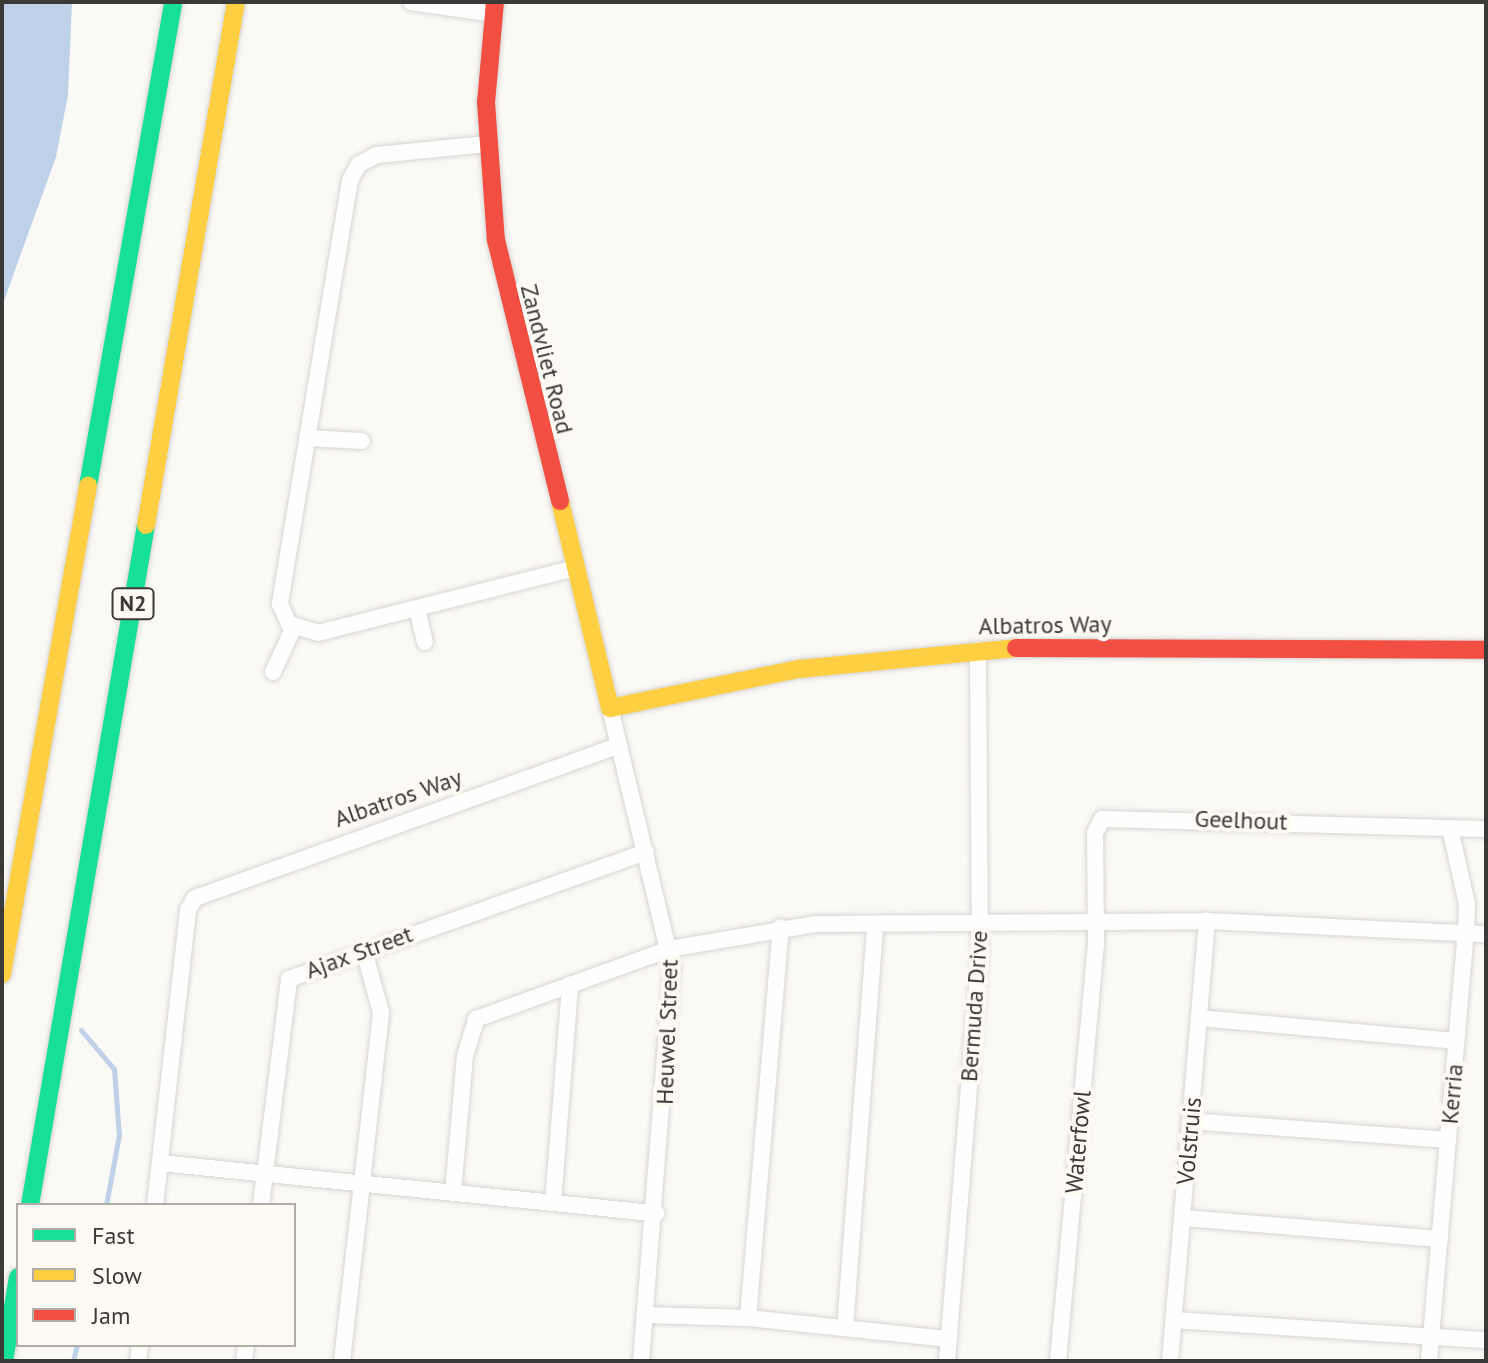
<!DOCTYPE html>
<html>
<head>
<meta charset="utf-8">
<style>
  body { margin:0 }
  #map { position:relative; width:1488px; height:1363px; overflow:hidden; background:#fbf9f5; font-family:"PT Sans",sans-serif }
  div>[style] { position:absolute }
  .water>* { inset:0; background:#bed1e9 }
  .stream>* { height:5px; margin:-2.5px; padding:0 2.5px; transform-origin:2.5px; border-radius:2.5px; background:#bed1e9 }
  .roads { filter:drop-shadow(0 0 2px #d7d5d3) drop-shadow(0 0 2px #d7d5d3) }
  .street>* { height:16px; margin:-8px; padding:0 8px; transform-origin:8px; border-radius:8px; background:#fefefe }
  .fast>* { height:18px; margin:-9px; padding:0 9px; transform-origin:9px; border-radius:9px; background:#16e098 }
  .slow>* { height:18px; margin:-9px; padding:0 9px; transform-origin:9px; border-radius:9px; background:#ffcf43 }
  .jam>* { height:18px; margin:-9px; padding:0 9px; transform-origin:9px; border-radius:9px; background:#f24e42 }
  span { translate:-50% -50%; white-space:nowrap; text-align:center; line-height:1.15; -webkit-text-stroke:8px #fdfaf3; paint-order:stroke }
  .shield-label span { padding:2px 6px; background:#fdfaf3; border:2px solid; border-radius:6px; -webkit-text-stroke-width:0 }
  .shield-label { font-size:22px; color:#3c3a38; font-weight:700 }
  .street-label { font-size:24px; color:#3c3a38 }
  .frame { position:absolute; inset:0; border:4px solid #3c3a38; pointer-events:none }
  .legend { position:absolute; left:16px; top:1203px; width:280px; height:144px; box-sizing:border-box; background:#fdfaf3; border:2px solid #b0ada8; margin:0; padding:10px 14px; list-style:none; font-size:24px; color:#3c3a38 }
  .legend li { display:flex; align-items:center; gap:16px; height:40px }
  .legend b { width:40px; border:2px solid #b0ada8 }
</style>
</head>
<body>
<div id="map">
  <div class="water">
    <i style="clip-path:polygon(2px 2px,72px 2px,68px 95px,56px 157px,2px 306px)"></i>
  </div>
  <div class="stream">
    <i style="left:81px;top:1030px;width:51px;rotate:49.8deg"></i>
    <i style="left:114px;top:1069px;width:66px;rotate:85.7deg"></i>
    <i style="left:119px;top:1135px;width:71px;rotate:100.5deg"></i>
    <i style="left:73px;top:1361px;width:16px;rotate:-76deg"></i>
  </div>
  <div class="roads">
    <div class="street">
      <i style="left:411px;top:2px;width:84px;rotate:8.2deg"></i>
      <i style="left:487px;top:144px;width:111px;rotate:174.3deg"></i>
      <i style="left:377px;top:155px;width:20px;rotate:153deg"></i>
      <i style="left:359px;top:164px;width:18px;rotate:119deg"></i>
      <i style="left:350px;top:180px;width:430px;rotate:99.4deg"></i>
      <i style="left:280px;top:604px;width:22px;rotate:66deg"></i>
      <i style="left:289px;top:624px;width:30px;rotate:17deg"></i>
      <i style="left:318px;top:633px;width:264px;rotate:-14.2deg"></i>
      <i style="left:307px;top:438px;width:55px;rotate:3.1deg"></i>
      <i style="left:417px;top:608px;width:35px;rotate:77deg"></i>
      <i style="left:273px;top:672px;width:50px;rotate:-65deg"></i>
      <i style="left:610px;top:708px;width:266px;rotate:76.5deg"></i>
      <i style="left:672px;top:967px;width:395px;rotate:94.5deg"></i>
      <i style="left:1199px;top:1018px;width:258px;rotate:5.1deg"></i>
      <i style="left:1190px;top:1121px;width:259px;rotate:4.2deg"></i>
      <i style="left:160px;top:1163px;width:499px;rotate:5.8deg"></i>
      <i style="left:453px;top:1193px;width:138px;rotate:-85deg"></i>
      <i style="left:465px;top:1056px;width:39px;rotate:-73deg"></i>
      <i style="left:476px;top:1019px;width:205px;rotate:-19.9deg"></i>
      <i style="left:669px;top:949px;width:149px;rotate:-9.7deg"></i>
      <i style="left:816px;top:924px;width:391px;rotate:-0.4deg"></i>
      <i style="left:1207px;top:921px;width:279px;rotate:2.7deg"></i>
      <i style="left:553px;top:1203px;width:219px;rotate:-85.5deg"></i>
      <i style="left:155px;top:1205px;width:297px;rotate:-83.6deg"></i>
      <i style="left:188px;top:910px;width:14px;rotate:-60deg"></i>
      <i style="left:195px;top:898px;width:449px;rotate:-19.8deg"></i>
      <i style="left:261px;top:1205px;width:228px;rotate:-82.9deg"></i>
      <i style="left:289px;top:979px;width:379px;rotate:-19.6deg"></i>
      <i style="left:1183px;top:1218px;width:258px;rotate:4.7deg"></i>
      <i style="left:646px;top:1315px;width:102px;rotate:1.7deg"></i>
      <i style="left:748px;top:1318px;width:202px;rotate:6deg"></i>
      <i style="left:748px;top:1318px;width:392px;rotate:-85.2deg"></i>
      <i style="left:1174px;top:1320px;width:313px;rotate:3.7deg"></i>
      <i style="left:845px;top:1327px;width:403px;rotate:-85.7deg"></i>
      <i style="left:138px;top:1361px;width:16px;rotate:-83deg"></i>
      <i style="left:244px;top:1361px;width:16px;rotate:-83deg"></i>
      <i style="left:342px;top:1361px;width:351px;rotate:-83.6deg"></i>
      <i style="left:381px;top:1012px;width:63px;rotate:-105.6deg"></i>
      <i style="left:947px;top:1361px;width:412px;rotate:-85.4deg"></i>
      <i style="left:980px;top:950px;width:300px;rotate:-90.4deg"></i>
      <i style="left:1058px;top:1361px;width:420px;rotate:-84.8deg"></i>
      <i style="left:1096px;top:943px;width:110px;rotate:-90.5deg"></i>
      <i style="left:1095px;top:833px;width:16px;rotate:-63deg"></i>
      <i style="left:1102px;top:819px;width:384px;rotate:1.5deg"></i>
      <i style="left:1170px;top:1361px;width:442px;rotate:-85.2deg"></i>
      <i style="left:1429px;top:1361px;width:430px;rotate:-85.1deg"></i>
      <i style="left:1466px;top:933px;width:29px;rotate:-88deg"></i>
      <i style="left:1467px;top:904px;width:78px;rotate:-102.6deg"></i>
    </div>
    <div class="fast">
      <i style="left:88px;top:486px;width:491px;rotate:-80deg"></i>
      <i style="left:30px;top:1205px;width:690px;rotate:-80.32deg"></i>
      <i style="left:4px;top:1361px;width:85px;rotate:-80.5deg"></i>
    </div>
    <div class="slow">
      <i style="left:560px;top:501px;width:213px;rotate:76.4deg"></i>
      <i style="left:610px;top:708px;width:193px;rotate:-11.7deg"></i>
      <i style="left:799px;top:669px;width:218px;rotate:-5.5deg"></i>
      <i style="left:146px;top:525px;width:531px;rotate:-80.24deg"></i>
      <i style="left:2px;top:974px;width:496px;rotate:-80deg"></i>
    </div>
    <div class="jam">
      <i style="left:495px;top:2px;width:100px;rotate:95.1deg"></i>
      <i style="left:486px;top:102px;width:138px;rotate:85.9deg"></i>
      <i style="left:496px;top:240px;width:269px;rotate:76.2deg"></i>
      <i style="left:1016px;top:648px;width:470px;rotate:0.2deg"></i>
    </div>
  </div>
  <div class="shield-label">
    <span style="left:133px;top:604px">N2</span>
  </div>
  <div class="street-label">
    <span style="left:547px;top:359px;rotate:76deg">Zandvliet Road</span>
    <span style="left:1045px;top:625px;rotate:-1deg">Albatros Way</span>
    <span style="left:398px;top:798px;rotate:-19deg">Albatros Way</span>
    <span style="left:1241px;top:820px;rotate:2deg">Geelhout</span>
    <span style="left:359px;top:952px;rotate:-20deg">Ajax Street</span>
    <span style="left:974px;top:1006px;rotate:-86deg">Bermuda Drive</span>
    <span style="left:667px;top:1032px;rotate:-88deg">Heuwel Street</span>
    <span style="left:1452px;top:1094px;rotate:-85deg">Kerria</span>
    <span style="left:1189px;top:1141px;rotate:-85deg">Volstruis</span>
    <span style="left:1078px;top:1142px;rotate:-85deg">Waterfowl</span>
  </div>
  <div class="frame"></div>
  <ul class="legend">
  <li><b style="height:10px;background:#16e098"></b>Fast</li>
  <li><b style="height:10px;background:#ffcf43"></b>Slow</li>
  <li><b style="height:10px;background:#f24e42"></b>Jam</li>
  </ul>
</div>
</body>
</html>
